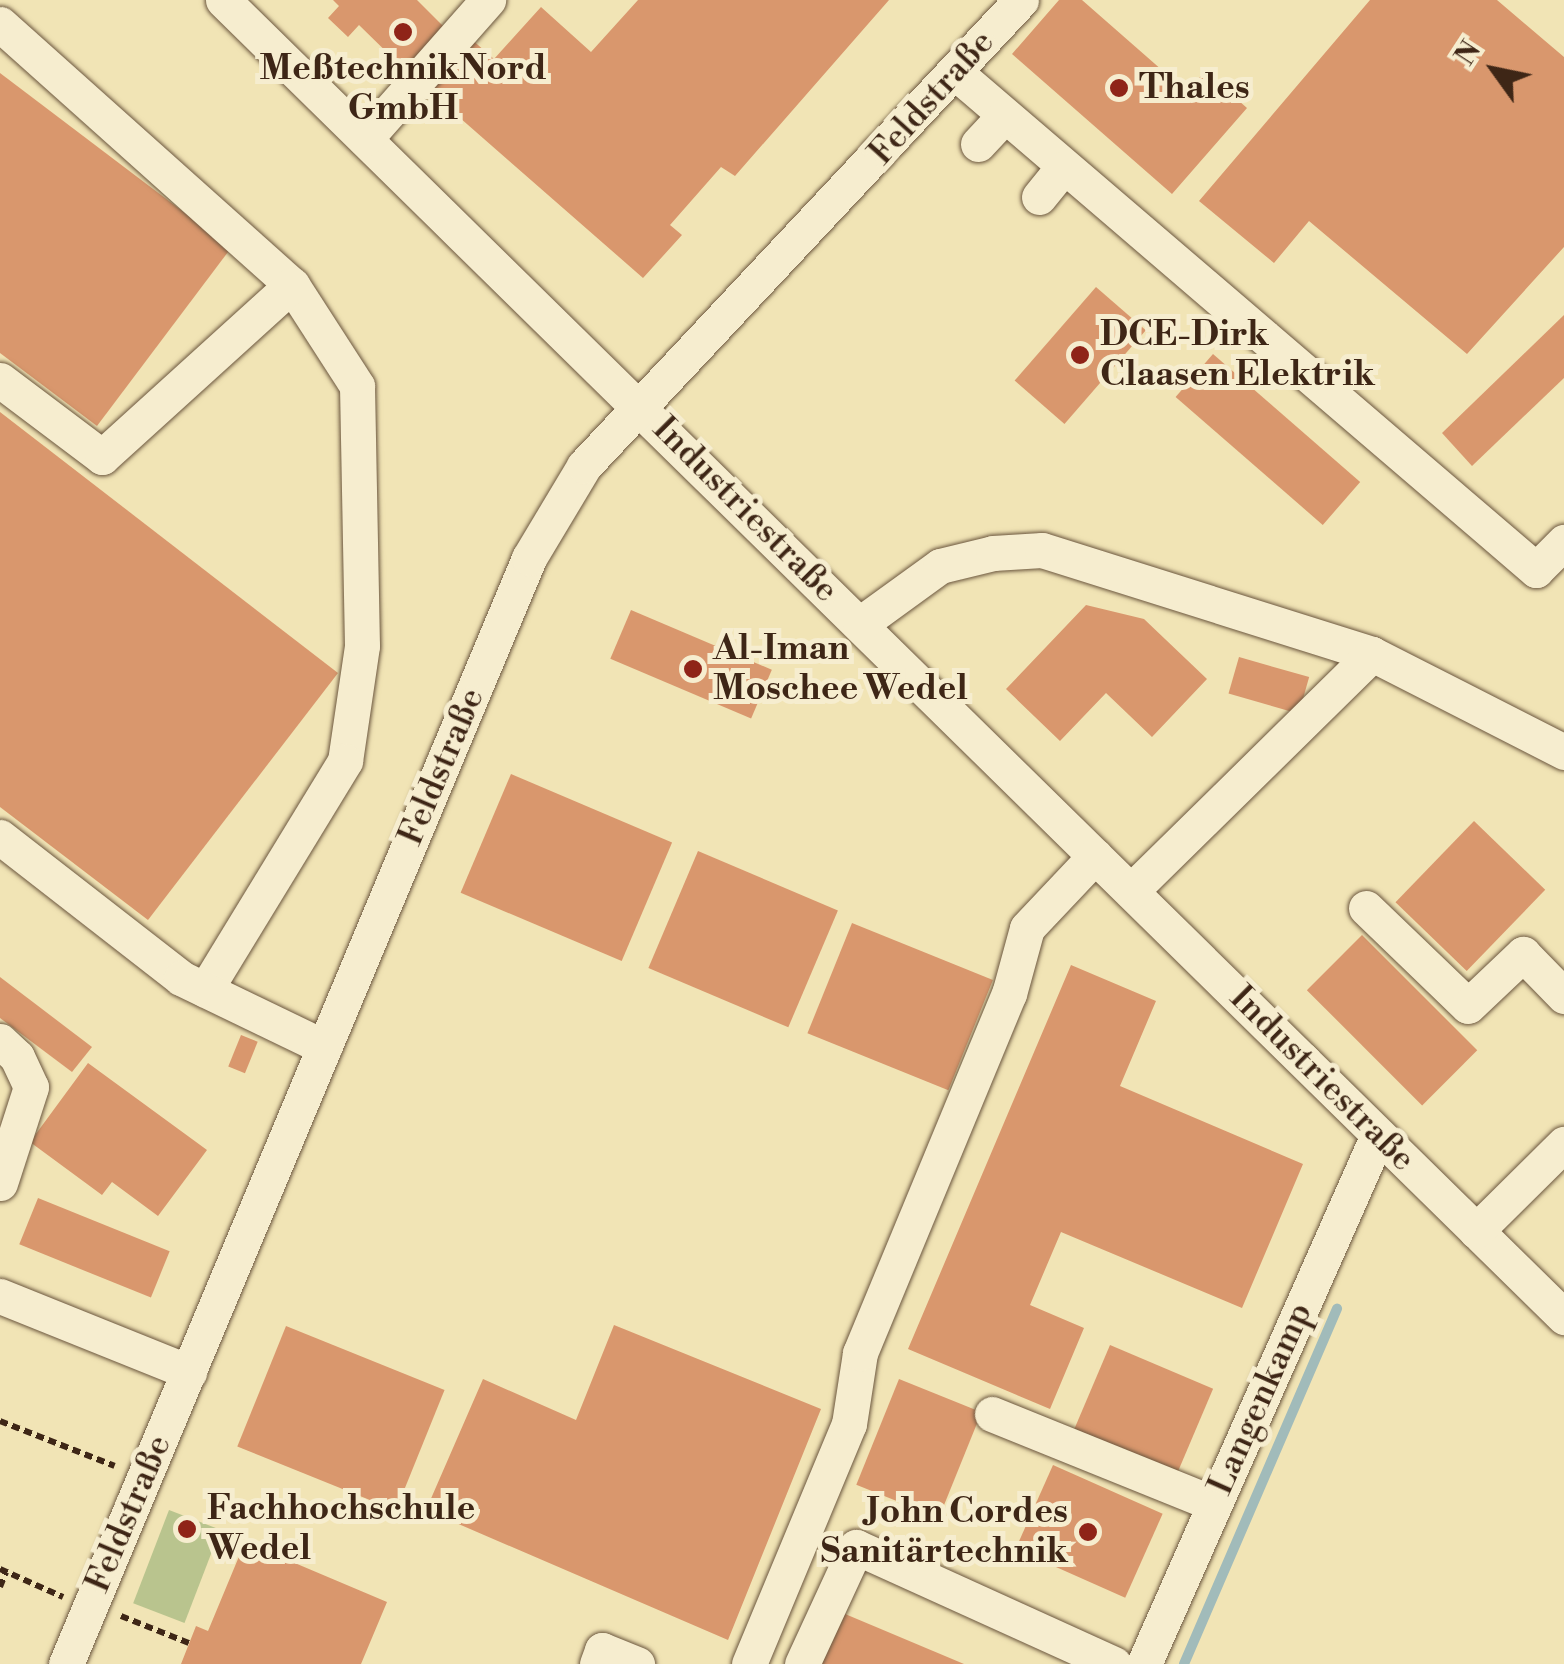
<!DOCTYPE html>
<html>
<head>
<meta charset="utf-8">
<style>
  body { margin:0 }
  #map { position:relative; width:1564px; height:1664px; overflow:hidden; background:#f1e4b5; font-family:"Libre Bodoni",serif }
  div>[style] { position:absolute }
  .green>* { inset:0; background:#b9c48e; transform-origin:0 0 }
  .stream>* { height:10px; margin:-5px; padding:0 5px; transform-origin:5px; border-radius:5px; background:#a1bbba }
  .building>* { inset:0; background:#d9976d; transform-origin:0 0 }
  .path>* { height:6px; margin-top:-3px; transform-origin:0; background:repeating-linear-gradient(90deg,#3e2616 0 8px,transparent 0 13px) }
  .roads { filter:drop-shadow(0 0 2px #6b563e) drop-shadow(0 0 2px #6b563e) }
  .minor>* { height:35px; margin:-17.5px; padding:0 17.5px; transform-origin:17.5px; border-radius:17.5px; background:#f6edcf }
  .dots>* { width:28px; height:28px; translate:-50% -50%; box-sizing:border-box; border:5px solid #f6edcf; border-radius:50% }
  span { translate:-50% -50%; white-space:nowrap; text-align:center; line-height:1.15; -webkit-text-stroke:10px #f6edcf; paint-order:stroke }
  .poi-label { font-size:35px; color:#3e2616; font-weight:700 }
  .left { translate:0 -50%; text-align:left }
  .right { translate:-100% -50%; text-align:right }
  .street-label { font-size:35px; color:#3e2616 }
  .north { position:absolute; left:1444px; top:20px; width:100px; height:100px; -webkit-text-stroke:8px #f6edcf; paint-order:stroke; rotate:303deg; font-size:28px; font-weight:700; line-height:40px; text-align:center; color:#3e2616 }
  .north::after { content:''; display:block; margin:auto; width:35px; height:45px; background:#3e2616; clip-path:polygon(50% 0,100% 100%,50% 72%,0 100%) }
</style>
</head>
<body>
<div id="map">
  <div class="green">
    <i style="left:169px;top:1510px;width:55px;height:100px;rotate:21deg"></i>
  </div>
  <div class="stream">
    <i style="left:1184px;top:1664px;width:387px;rotate:-66.7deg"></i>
  </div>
  <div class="building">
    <i style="clip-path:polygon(333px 0,417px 0,445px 28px,405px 70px,359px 25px,348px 37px,328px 18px,339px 6px)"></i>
    <i style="clip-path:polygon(638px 0,889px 0,735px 176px,721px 167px,670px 225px,682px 235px,643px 278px,427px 89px,470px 38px,494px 59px,541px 7px,591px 52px)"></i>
    <i style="clip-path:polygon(1059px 0,1082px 0,1187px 92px,1205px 71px,1247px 108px,1172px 194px,1012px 54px)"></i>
    <i style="clip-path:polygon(1370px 0,1497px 0,1564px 57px,1564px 247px,1467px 354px,1309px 221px,1274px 263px,1199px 201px)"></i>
    <i style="clip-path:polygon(0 73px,231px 248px,97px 426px,0 353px)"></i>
    <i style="left:1096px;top:287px;width:66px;height:124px;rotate:41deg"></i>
    <i style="clip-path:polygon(1564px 315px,1564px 378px,1472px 466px,1442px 433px)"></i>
    <i style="left:1213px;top:354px;width:195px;height:57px;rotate:41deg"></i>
    <i style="clip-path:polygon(0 412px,338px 673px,148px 920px,0 807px)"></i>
    <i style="clip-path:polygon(1086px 605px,1144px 619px,1207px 679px,1152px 737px,1106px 693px,1060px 741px,1006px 689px)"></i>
    <i style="left:631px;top:610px;width:153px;height:53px;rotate:23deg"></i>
    <i style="left:1239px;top:657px;width:73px;height:38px;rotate:16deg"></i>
    <i style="left:511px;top:774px;width:175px;height:129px;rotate:23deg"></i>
    <i style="left:1474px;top:821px;width:99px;height:113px;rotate:44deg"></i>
    <i style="left:698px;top:851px;width:152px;height:127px;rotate:23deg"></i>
    <i style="left:852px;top:923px;width:152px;height:119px;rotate:22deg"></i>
    <i style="left:1362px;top:935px;width:163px;height:78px;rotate:45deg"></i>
    <i style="clip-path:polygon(1071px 965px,1156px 1001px,1120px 1086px,1303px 1164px,1242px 1308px,1061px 1232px,1030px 1305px,1084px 1328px,1050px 1409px,908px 1349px)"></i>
    <i style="clip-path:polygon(0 977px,92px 1047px,72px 1072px,0 1018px)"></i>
    <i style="left:241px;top:1035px;width:18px;height:34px;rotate:22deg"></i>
    <i style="clip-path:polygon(88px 1063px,207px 1150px,158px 1216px,112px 1182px,102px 1195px,30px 1142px)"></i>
    <i style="left:38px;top:1198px;width:142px;height:50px;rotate:22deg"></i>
    <i style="clip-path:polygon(614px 1325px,821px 1409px,728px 1640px,426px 1510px,483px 1379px,576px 1420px)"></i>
    <i style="left:286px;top:1326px;width:171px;height:130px;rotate:22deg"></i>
    <i style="left:1110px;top:1345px;width:112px;height:91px;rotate:23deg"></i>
    <i style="left:899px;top:1379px;width:89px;height:114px;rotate:22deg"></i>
    <i style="left:1053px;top:1465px;width:120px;height:92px;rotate:24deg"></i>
    <i style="clip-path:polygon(245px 1542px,387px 1602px,361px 1664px,181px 1664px,196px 1626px,208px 1631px)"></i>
    <i style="clip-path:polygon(838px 1611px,964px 1664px,814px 1664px)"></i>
  </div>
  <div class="path">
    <i style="left:0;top:1421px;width:123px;rotate:21.4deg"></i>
    <i style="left:0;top:1569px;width:69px;rotate:24deg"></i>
    <i style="left:0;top:1587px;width:16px;rotate:-68deg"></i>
    <i style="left:121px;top:1616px;width:73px;rotate:21.7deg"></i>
  </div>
  <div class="roads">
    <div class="minor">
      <i style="left:223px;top:0;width:1880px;rotate:44.48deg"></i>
      <i style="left:0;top:24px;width:392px;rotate:41.8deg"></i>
      <i style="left:292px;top:285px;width:120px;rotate:57.2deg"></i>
      <i style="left:357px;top:386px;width:260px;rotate:88.9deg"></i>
      <i style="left:362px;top:646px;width:116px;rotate:98.4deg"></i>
      <i style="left:345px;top:761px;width:268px;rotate:121.4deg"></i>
      <i style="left:956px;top:73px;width:764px;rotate:40.59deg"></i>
      <i style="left:1536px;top:570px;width:40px;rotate:-45deg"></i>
      <i style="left:365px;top:139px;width:186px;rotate:-48.5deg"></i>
      <i style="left:978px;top:144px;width:38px;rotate:-47deg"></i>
      <i style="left:1039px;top:197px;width:36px;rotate:-51deg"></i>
      <i style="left:0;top:380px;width:128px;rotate:37deg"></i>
      <i style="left:102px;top:457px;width:256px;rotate:-42.2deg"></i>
      <i style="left:860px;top:624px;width:99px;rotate:-35.9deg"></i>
      <i style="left:940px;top:566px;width:55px;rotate:-13.8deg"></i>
      <i style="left:993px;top:553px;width:49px;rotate:-3.5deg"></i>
      <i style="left:1042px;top:550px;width:346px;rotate:17.5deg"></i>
      <i style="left:1372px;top:654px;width:216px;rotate:27deg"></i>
      <i style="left:0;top:837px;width:229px;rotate:37.9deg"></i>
      <i style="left:181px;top:978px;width:159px;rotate:25.8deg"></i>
      <i style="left:1131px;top:891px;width:338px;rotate:-44.5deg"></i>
      <i style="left:1366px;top:908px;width:141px;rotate:43.9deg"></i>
      <i style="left:1468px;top:1006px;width:76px;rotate:-43.4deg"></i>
      <i style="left:1523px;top:954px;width:59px;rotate:45.7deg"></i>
      <i style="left:0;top:1041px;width:23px;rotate:43deg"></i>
      <i style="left:17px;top:1057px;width:33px;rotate:65deg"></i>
      <i style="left:31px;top:1087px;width:101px;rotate:107.9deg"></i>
      <i style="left:1476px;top:1231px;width:124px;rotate:-44.7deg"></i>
      <i style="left:0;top:1296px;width:204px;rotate:21.9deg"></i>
      <i style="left:992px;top:1414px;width:240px;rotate:22deg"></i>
      <i style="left:66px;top:1664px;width:1199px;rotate:-67.28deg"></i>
      <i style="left:529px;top:558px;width:107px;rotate:-59.1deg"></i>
      <i style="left:584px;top:466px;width:639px;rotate:-46.84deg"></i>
      <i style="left:597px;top:1664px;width:15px;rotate:-70deg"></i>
      <i style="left:602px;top:1650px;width:38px;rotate:22deg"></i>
      <i style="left:749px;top:1664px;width:260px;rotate:-67.4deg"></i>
      <i style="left:849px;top:1424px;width:72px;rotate:-81.2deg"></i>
      <i style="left:860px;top:1353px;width:389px;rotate:-67.5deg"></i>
      <i style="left:1009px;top:994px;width:68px;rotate:-74.7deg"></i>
      <i style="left:1027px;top:928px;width:99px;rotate:-46.6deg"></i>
      <i style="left:802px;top:1664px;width:129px;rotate:-65.2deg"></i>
      <i style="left:856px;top:1547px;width:283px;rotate:24.4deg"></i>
      <i style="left:1144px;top:1664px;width:578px;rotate:-66.14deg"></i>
    </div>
  </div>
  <div class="dots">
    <i style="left:403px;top:32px;background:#8f2418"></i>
    <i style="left:1119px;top:88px;background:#8f2418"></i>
    <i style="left:1080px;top:355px;background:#8f2418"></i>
    <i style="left:693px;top:669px;background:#8f2418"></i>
    <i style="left:187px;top:1529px;background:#8f2418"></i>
    <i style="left:1088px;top:1532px;background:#8f2418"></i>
  </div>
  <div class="poi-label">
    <span style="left:403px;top:89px">MeßtechnikNord<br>GmbH</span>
    <span class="left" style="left:1139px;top:88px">Thales</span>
    <span class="left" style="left:1100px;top:355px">DCE-Dirk<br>Claasen Elektrik</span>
    <span class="left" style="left:713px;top:669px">Al-Iman<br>Moschee Wedel</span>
    <span class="left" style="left:207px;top:1529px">Fachhochschule<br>Wedel</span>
    <span class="right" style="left:1068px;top:1532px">John Cordes<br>Sanitärtechnik</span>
  </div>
  <div class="street-label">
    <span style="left:932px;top:98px;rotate:-48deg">Feldstraße</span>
    <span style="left:745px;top:510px;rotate:45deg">Industriestraße</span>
    <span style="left:442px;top:767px;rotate:-67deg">Feldstraße</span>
    <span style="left:1322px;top:1079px;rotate:45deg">Industriestraße</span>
    <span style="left:1261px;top:1399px;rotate:-66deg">Langenkamp</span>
    <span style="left:129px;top:1514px;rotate:-67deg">Feldstraße</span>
  </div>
  <div class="north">N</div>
</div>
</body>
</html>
